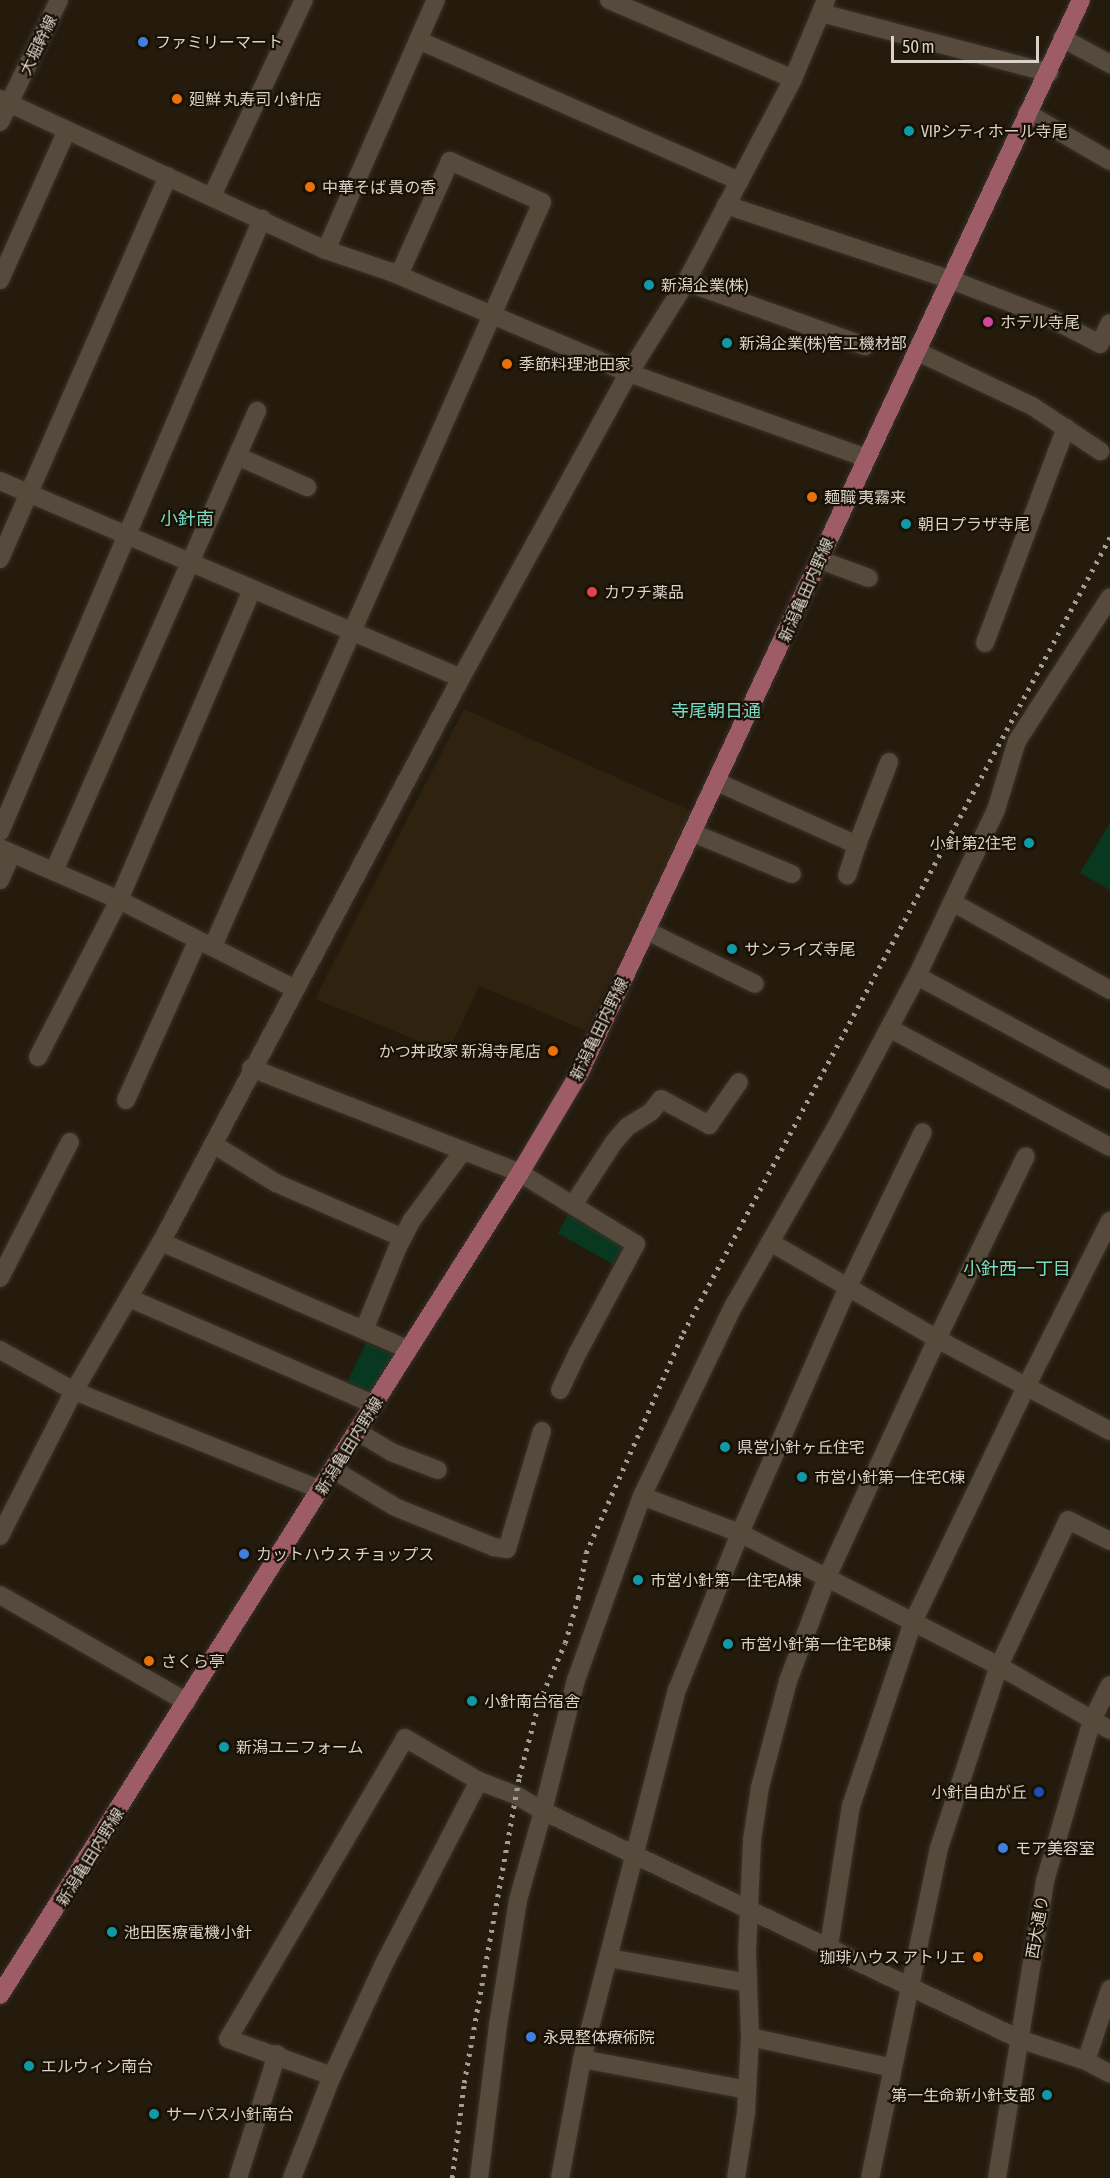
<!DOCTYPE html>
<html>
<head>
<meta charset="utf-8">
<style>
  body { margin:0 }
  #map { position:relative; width:1110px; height:2178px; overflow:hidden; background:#241b0d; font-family:"Asap Condensed","Noto Sans JP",sans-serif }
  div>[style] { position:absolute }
  .built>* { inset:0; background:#2f220e }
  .green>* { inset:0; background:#083820; transform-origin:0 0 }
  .roads { filter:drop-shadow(0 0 2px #3a322c) drop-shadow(0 0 2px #3a322c) }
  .minor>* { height:18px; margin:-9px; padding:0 9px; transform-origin:9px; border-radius:9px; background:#554a3b }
  .major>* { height:18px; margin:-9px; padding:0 9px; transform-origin:9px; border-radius:9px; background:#9e5c66 }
  .rail>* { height:4.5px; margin-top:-2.25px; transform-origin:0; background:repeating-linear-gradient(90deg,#a49d92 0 3px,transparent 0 9px) }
  .dots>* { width:16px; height:16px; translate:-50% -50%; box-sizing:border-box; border:3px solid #1a1105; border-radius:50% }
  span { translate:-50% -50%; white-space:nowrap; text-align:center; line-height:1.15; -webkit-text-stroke:4.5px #1a1105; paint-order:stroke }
  .poi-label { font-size:16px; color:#d8d2c9 }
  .left { translate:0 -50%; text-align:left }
  .right { translate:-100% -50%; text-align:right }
  .street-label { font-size:16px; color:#d8d2c9 }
  .neighbourhood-label { font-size:18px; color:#77dcc7 }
  .scale { position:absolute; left:891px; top:36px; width:148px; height:27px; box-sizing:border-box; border:3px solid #d8d2c9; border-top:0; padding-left:8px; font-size:18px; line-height:21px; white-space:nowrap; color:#d8d2c9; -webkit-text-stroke:4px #1a1105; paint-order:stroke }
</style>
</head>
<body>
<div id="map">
  <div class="built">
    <i style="clip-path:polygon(464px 709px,691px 811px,585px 1030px,479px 986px,448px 1053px,315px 999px)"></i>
  </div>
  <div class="green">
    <i style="clip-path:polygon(1110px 823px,1110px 890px,1080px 873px)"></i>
    <i style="left:568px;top:1215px;width:63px;height:21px;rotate:29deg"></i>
    <i style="clip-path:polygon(366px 1343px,394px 1355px,370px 1392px,347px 1382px)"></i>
  </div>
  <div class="roads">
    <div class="minor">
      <i style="left:609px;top:0;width:200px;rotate:23.2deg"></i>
      <i style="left:821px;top:13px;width:236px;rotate:14.7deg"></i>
      <i style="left:1062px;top:38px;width:55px;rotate:28.4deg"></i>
      <i style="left:418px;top:40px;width:351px;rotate:23.7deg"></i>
      <i style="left:0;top:99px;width:359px;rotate:24.9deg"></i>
      <i style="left:326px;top:250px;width:69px;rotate:18.7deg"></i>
      <i style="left:391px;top:272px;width:259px;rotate:23deg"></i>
      <i style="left:629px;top:373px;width:252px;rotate:19.7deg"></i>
      <i style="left:1027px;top:113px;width:96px;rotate:30deg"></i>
      <i style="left:0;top:122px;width:136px;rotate:-64.2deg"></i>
      <i style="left:212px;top:196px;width:217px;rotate:-64.9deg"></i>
      <i style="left:726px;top:205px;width:235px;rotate:18.4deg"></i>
      <i style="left:949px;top:279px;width:108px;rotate:21.1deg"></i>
      <i style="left:1050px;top:318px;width:56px;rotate:27.5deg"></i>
      <i style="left:1100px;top:344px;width:23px;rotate:-65deg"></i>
      <i style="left:326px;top:250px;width:273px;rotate:-66.3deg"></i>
      <i style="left:0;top:280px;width:164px;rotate:-65.9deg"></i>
      <i style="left:686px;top:282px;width:190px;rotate:19.7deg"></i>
      <i style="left:916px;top:351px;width:128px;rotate:25.4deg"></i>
      <i style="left:1032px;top:406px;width:82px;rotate:33.5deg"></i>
      <i style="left:237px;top:456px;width:77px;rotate:23.9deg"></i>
      <i style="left:0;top:481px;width:501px;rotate:23.14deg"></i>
      <i style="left:0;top:559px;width:418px;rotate:-66.3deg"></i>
      <i style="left:820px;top:560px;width:52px;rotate:20.2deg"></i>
      <i style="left:985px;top:643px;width:230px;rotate:-69.4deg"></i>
      <i style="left:717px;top:782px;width:154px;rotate:24.2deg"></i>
      <i style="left:857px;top:845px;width:32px;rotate:108deg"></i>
      <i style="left:0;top:832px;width:667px;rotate:-66.86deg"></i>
      <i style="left:693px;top:833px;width:107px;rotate:22.5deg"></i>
      <i style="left:857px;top:845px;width:89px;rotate:-68.9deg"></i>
      <i style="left:0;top:848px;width:130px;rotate:23.6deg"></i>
      <i style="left:119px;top:900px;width:197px;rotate:26.8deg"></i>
      <i style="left:54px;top:871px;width:503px;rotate:-66.19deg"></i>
      <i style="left:0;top:880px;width:27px;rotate:-66deg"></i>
      <i style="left:952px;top:902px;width:181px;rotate:29.1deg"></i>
      <i style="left:647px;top:931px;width:120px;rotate:26.1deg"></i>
      <i style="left:213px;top:946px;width:813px;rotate:-66.14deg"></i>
      <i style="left:542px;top:202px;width:101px;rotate:-156deg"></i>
      <i style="left:450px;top:161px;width:125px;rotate:114.1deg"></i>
      <i style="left:917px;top:976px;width:219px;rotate:28.3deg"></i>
      <i style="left:889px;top:1028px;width:251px;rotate:28.3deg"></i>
      <i style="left:38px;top:1057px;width:177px;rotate:-62.7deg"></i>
      <i style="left:119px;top:900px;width:337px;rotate:-66.8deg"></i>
      <i style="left:251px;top:1068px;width:289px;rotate:21.3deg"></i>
      <i style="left:520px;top:1173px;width:136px;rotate:31.5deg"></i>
      <i style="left:636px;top:1244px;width:123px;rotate:118.2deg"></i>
      <i style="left:578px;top:1352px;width:42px;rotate:115.3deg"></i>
      <i style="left:126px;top:1100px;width:175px;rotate:-65.8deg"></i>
      <i style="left:213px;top:1144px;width:74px;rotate:31.8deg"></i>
      <i style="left:276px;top:1183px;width:138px;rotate:23.4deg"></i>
      <i style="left:573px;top:1205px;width:75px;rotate:-56.9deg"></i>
      <i style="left:614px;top:1142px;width:20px;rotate:-49deg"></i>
      <i style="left:627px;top:1127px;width:28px;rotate:-32deg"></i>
      <i style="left:651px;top:1112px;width:16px;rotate:-52deg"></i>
      <i style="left:661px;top:1099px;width:55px;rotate:28.4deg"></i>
      <i style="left:709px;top:1125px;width:52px;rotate:-55.1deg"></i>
      <i style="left:161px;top:1242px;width:270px;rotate:23.5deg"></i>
      <i style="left:770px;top:1242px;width:193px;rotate:30.1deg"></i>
      <i style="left:937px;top:1339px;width:196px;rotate:28deg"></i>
      <i style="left:0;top:1278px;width:153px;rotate:-62.8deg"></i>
      <i style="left:129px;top:1298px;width:268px;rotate:23.5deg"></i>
      <i style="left:364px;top:1330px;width:87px;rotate:-67.8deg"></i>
      <i style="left:397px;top:1249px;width:33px;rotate:-63deg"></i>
      <i style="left:412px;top:1220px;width:86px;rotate:-53.5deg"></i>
      <i style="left:0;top:1350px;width:85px;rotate:29deg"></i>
      <i style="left:74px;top:1391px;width:266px;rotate:21.8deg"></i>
      <i style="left:358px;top:1432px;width:39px;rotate:31deg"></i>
      <i style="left:391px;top:1452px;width:50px;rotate:21deg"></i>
      <i style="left:334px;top:1470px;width:71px;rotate:31.2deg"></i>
      <i style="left:395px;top:1507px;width:107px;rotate:22deg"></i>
      <i style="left:494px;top:1547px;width:13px;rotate:9deg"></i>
      <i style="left:507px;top:1549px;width:123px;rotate:-73.5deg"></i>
      <i style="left:642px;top:1496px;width:105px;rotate:20.7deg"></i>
      <i style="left:740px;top:1533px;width:291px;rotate:27.2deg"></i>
      <i style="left:999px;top:1666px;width:128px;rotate:30deg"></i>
      <i style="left:0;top:1536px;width:163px;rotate:-63deg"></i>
      <i style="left:74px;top:1391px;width:181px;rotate:-59.7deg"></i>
      <i style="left:165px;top:1235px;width:631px;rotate:-62.01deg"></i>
      <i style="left:461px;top:678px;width:348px;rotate:-61.2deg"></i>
      <i style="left:629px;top:373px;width:107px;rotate:-57.9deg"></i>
      <i style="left:686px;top:282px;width:229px;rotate:-62.2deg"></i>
      <i style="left:793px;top:79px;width:86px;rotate:-67.3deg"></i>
      <i style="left:0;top:1595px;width:215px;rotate:29.8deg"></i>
      <i style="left:829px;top:1946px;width:142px;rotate:-81.1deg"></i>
      <i style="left:851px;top:1806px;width:194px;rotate:-71.4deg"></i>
      <i style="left:913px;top:1622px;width:263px;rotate:-64.3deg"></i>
      <i style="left:1027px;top:1385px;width:184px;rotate:-63.2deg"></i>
      <i style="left:608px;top:1958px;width:142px;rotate:10.1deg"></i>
      <i style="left:750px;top:2037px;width:146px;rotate:12.2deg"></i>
      <i style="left:582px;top:2059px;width:168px;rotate:10.6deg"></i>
      <i style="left:1086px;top:2061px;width:76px;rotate:-71.6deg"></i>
      <i style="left:332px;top:2076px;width:110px;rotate:-160.4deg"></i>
      <i style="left:228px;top:2039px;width:349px;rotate:-59.5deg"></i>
      <i style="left:405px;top:1738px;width:86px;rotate:30.2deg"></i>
      <i style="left:238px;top:2178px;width:130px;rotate:-72.5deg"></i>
      <i style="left:292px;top:2178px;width:110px;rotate:-68.6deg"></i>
      <i style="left:332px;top:2076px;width:123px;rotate:-65.1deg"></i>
      <i style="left:384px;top:1964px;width:206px;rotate:-62.6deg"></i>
      <i style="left:479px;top:1781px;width:40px;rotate:21deg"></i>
      <i style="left:516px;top:1795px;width:31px;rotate:31deg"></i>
      <i style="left:543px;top:1811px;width:528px;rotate:25.59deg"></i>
      <i style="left:1019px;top:2039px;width:71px;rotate:18.2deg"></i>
      <i style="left:1086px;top:2061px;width:27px;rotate:28deg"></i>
      <i style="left:479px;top:2178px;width:154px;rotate:-82.9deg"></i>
      <i style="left:498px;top:2025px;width:127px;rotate:-80.9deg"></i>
      <i style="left:518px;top:1900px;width:92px;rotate:-74.3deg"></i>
      <i style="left:543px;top:1811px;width:135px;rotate:-75.9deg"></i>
      <i style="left:576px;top:1680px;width:195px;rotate:-70.3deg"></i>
      <i style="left:642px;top:1496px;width:210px;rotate:-64.3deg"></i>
      <i style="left:733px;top:1307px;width:215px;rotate:-60.2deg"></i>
      <i style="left:840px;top:1120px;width:163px;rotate:-61.9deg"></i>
      <i style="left:917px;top:976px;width:184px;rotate:-64.6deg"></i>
      <i style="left:996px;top:810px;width:72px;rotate:-73.1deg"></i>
      <i style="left:1017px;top:741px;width:171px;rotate:-57.1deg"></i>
      <i style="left:560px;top:2178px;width:121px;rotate:-79.5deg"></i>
      <i style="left:582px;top:2059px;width:381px;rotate:-75.6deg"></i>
      <i style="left:677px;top:1690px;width:169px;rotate:-68.1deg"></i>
      <i style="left:740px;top:1533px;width:266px;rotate:-66.3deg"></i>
      <i style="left:847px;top:1289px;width:174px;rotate:-64.2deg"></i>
      <i style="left:736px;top:2178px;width:66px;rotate:-81.3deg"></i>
      <i style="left:746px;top:2113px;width:76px;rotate:-87deg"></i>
      <i style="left:750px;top:2037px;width:85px;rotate:-92deg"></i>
      <i style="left:747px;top:1952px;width:112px;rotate:-87.4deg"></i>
      <i style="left:752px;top:1840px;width:54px;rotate:-81.4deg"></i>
      <i style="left:760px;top:1787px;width:110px;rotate:-75.2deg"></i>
      <i style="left:788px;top:1681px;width:111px;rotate:-69.4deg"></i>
      <i style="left:827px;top:1577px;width:262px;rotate:-65.2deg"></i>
      <i style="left:937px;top:1339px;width:203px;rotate:-64.1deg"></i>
      <i style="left:870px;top:2178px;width:337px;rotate:-78.2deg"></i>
      <i style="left:939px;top:1848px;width:192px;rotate:-71.8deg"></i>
      <i style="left:999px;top:1666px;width:161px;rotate:-64.7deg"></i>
      <i style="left:1068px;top:1520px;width:47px;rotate:26.6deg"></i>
      <i style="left:997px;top:2178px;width:301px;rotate:-80.8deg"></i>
      <i style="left:1045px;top:1881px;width:168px;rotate:-73.7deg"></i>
      <i style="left:1092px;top:1720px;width:39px;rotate:-63deg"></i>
    </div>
    <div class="major">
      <i style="left:0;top:1995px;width:973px;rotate:-57.68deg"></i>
      <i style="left:520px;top:1173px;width:117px;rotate:-59.3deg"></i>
      <i style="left:580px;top:1072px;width:1183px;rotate:-64.95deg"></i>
    </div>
  </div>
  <div class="rail">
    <i style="left:452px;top:2178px;width:96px;rotate:-82.8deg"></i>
    <i style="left:464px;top:2083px;width:311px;rotate:-79.8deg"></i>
    <i style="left:519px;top:1777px;width:78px;rotate:-75.1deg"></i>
    <i style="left:539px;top:1702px;width:64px;rotate:-66.2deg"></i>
    <i style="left:565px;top:1643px;width:47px;rotate:-73.9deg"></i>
    <i style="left:578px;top:1598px;width:46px;rotate:-79.9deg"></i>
    <i style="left:586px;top:1553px;width:240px;rotate:-66.2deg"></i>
    <i style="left:683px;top:1333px;width:903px;rotate:-61.79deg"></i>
  </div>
  <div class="dots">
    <i style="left:143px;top:42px;background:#3f7fe0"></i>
    <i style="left:177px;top:99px;background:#e8710a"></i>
    <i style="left:909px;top:131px;background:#0f9aa8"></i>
    <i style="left:310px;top:187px;background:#e8710a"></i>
    <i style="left:649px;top:285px;background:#0f9aa8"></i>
    <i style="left:988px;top:322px;background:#d1479c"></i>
    <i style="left:727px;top:343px;background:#0f9aa8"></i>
    <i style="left:507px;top:364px;background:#e8710a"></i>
    <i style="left:812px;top:497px;background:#e8710a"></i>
    <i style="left:906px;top:524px;background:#0f9aa8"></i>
    <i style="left:592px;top:592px;background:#e0444e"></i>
    <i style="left:1029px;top:843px;background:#0f9aa8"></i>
    <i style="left:732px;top:949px;background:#0f9aa8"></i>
    <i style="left:553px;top:1051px;background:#e8710a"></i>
    <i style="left:725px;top:1447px;background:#0f9aa8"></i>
    <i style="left:802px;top:1477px;background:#0f9aa8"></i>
    <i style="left:244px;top:1554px;background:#3f7fe0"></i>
    <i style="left:638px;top:1580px;background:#0f9aa8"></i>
    <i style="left:728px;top:1644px;background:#0f9aa8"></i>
    <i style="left:149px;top:1661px;background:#e8710a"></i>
    <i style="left:472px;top:1701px;background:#0f9aa8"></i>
    <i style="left:224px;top:1747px;background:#0f9aa8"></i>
    <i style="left:1039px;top:1792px;background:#1a4fb4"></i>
    <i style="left:1003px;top:1848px;background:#3f7fe0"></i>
    <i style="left:112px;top:1932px;background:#0f9aa8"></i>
    <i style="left:978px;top:1957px;background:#e8710a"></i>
    <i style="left:531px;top:2037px;background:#3f7fe0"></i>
    <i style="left:29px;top:2066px;background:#0f9aa8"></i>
    <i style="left:1047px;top:2095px;background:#0f9aa8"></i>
    <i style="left:154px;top:2114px;background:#0f9aa8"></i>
  </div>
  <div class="poi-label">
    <span class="left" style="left:155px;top:42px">ファミリーマート</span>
    <span class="left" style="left:189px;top:99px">廻鮮 丸寿司 小針店</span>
    <span class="left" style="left:921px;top:131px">VIPシティホール寺尾</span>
    <span class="left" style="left:322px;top:187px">中華そば 貴の香</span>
    <span class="left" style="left:661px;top:285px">新潟企業(株)</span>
    <span class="left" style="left:1000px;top:322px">ホテル寺尾</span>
    <span class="left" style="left:739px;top:343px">新潟企業(株)管工機材部</span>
    <span class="left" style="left:519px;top:364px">季節料理池田家</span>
    <span class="left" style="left:824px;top:497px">麺職 夷霧来</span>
    <span class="left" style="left:918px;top:524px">朝日プラザ寺尾</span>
    <span class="left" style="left:604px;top:592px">カワチ薬品</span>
    <span class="right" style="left:1017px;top:843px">小針第2住宅</span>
    <span class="left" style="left:744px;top:949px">サンライズ寺尾</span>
    <span class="right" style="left:541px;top:1051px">かつ丼政家 新潟寺尾店</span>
    <span class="left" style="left:737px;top:1447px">県営小針ヶ丘住宅</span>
    <span class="left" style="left:814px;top:1477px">市営小針第一住宅C棟</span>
    <span class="left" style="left:256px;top:1554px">カットハウス チョップス</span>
    <span class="left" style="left:650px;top:1580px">市営小針第一住宅A棟</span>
    <span class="left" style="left:740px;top:1644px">市営小針第一住宅B棟</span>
    <span class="left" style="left:161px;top:1661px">さくら亭</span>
    <span class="left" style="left:484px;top:1701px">小針南台宿舎</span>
    <span class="left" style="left:236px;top:1747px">新潟ユニフォーム</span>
    <span class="right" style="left:1027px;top:1792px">小針自由が丘</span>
    <span class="left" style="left:1015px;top:1848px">モア美容室</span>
    <span class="left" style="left:124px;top:1932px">池田医療電機小針</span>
    <span class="right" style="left:966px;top:1957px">珈琲ハウス アトリエ</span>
    <span class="left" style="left:543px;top:2037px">永晃整体療術院</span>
    <span class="left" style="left:41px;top:2066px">エルウィン南台</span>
    <span class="right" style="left:1035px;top:2095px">第一生命新小針支部</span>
    <span class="left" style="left:166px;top:2114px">サーパス小針南台</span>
  </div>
  <div class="street-label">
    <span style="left:38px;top:45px;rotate:-64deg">大堀幹線</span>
    <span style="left:806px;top:590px;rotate:-66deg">新潟亀田内野線</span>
    <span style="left:599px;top:1029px;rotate:-64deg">新潟亀田内野線</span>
    <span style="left:349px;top:1446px;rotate:-58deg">新潟亀田内野線</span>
    <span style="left:90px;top:1857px;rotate:-58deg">新潟亀田内野線</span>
    <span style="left:1037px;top:1927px;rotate:-80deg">西大通り</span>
  </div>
  <div class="neighbourhood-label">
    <span style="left:187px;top:519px">小針南</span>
    <span style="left:716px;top:711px">寺尾朝日通</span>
    <span style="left:1017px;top:1269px">小針西一丁目</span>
  </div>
  <div class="scale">50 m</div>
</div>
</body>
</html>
